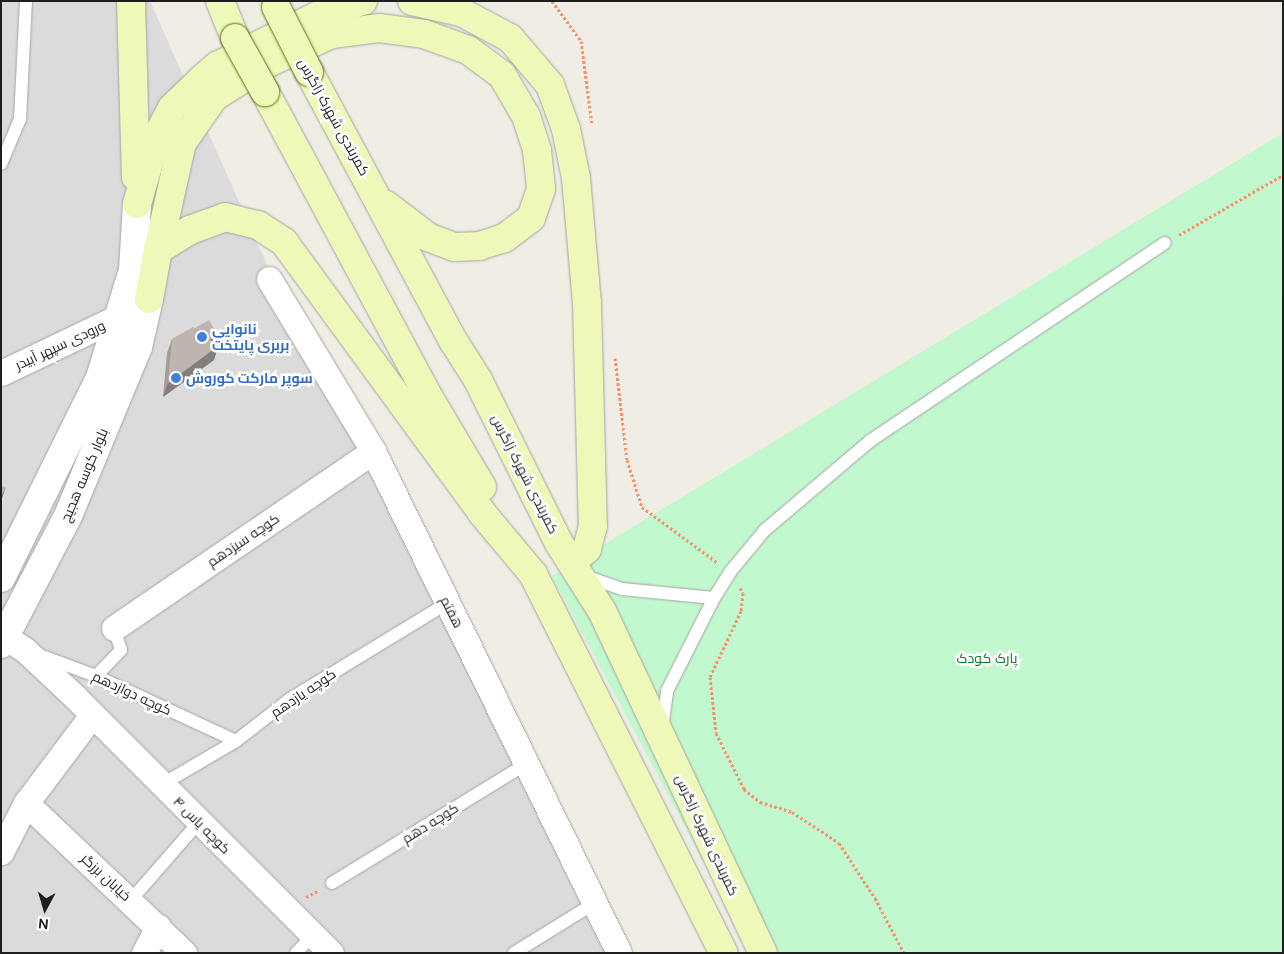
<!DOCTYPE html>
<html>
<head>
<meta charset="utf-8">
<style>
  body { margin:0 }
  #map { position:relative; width:1284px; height:954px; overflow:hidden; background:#efede4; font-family:"DM Sans",Cairo,sans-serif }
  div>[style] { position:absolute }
  .residential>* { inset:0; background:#dcdbdb }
  .park>* { inset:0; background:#c2f8ce }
  .path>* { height:3px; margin-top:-1.5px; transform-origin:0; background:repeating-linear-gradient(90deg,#f78e6d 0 2.5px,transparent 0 5px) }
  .roads { filter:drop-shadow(0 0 1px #a5a5a5) drop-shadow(0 0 1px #a5a5a5) }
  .service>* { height:12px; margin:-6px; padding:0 6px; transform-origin:6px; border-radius:6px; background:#fff }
  .minor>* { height:25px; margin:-12.5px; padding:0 12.5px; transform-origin:12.5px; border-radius:12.5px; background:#fff }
  .tertiary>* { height:28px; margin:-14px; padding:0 14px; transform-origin:14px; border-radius:14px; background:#fff }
  .secondary>* { height:28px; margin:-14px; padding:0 14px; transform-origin:14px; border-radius:14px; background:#edf8b9 }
  .bridges { filter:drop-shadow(0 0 1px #597407) drop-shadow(0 0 1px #597407) }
  .secondary-bridge>* { height:28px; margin:-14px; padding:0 14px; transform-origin:14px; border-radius:14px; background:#edf8b9 }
  .wall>* { inset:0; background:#a29d96 }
  .shaded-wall>* { inset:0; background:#847f7a }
  .building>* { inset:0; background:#bcb6ae }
  .dots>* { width:14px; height:14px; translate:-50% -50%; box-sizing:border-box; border:2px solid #fff; border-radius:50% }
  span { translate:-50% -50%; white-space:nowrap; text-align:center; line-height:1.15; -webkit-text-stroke:5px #fff; paint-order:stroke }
  .street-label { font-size:14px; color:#1e1e1e }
  .shop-label { font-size:14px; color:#366cbe; font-weight:700 }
  .left { translate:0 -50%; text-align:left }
  .park-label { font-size:14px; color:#0d7b25 }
  .frame { position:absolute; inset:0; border:2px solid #1e1e1e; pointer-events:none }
  .north { position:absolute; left:20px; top:884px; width:50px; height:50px; -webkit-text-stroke:4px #fff; paint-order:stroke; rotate:186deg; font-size:14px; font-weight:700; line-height:20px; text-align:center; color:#1e1e1e }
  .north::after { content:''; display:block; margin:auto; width:18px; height:22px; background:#1e1e1e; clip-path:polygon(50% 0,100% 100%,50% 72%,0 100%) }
</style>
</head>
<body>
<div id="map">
  <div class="residential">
    <i style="clip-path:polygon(1px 1px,150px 1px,272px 276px,373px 451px,608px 953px,1px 953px)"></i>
  </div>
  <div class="park">
    <i style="clip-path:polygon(1281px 134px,1283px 953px,752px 953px,552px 576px)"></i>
  </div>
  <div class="path">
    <i style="left:552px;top:1px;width:49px;rotate:54.1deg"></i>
    <i style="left:581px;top:41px;width:85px;rotate:82.5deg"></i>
    <i style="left:1179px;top:235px;width:120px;rotate:-30deg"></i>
    <i style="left:615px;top:358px;width:103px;rotate:83.3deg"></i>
    <i style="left:627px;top:460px;width:49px;rotate:72.3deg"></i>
    <i style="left:642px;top:507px;width:94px;rotate:36.4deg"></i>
    <i style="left:740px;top:588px;width:6px;rotate:59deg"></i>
    <i style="left:743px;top:593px;width:18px;rotate:96deg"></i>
    <i style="left:741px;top:611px;width:73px;rotate:115.2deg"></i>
    <i style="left:710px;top:677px;width:56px;rotate:83.9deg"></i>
    <i style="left:716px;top:733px;width:63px;rotate:63.4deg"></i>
    <i style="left:744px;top:789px;width:21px;rotate:39deg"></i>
    <i style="left:760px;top:802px;width:34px;rotate:17deg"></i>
    <i style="left:792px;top:812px;width:56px;rotate:33.4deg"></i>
    <i style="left:839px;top:843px;width:66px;rotate:56.8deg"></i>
    <i style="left:875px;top:898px;width:62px;rotate:62.2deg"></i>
    <i style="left:306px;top:897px;width:13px;rotate:-27deg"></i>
  </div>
  <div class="roads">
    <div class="service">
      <i style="left:1px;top:164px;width:49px;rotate:-67.1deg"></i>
      <i style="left:20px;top:119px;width:118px;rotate:-87.1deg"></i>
      <i style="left:582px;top:575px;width:42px;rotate:19.3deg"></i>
      <i style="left:622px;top:589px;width:92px;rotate:5.6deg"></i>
      <i style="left:39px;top:655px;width:61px;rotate:20.2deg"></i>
      <i style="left:96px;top:676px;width:154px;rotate:24.9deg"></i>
      <i style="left:96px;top:676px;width:36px;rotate:-46deg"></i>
      <i style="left:121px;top:650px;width:23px;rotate:-108deg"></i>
      <i style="left:662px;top:728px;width:37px;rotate:-82deg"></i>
      <i style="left:667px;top:691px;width:104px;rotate:-63.2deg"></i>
      <i style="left:714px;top:598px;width:31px;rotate:-58deg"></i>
      <i style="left:730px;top:572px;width:55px;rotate:-50.2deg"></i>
      <i style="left:765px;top:530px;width:138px;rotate:-40.3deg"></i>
      <i style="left:870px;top:441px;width:355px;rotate:-33.9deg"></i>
      <i style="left:161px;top:785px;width:87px;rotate:-30.4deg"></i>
      <i style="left:236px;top:741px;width:68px;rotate:-37.9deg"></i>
      <i style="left:290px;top:699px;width:184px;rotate:-31.4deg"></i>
      <i style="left:332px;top:883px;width:230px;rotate:-31.5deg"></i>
      <i style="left:131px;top:900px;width:103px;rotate:-48.9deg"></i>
      <i style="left:296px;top:953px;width:25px;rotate:-47deg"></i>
      <i style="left:514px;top:953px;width:95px;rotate:-31.7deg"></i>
    </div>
    <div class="minor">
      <i style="left:269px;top:279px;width:201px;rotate:58.8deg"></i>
      <i style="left:373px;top:451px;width:559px;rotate:63.89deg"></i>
      <i style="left:1px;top:373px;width:130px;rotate:-25.6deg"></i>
      <i style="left:114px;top:628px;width:314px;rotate:-34.3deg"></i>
      <i style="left:5px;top:637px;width:24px;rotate:33deg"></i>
      <i style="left:25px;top:650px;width:69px;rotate:43.2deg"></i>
      <i style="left:75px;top:697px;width:362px;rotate:45deg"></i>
      <i style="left:26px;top:803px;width:218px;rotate:43.5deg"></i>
      <i style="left:1px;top:852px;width:55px;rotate:-63deg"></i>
      <i style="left:26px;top:803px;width:110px;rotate:-53.1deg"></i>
      <i style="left:144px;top:953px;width:30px;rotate:-62deg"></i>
    </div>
    <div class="tertiary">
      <i style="left:1px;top:578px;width:223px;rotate:-63.7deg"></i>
      <i style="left:100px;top:378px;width:113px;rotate:-73deg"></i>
      <i style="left:133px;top:270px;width:66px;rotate:-86.5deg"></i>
      <i style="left:1px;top:644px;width:144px;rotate:-62.4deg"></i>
      <i style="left:68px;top:516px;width:183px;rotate:-67.5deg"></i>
      <i style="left:138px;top:347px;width:49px;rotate:-77.1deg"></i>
    </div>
    <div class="secondary">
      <i style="left:131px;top:1px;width:176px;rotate:88.4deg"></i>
      <i style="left:220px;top:1px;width:40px;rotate:68deg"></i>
      <i style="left:412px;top:1px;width:50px;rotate:12.7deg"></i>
      <i style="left:461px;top:12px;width:55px;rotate:28deg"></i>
      <i style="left:510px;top:38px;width:62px;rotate:49.6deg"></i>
      <i style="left:550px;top:85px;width:47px;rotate:70deg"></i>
      <i style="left:566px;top:129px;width:50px;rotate:78.5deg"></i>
      <i style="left:576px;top:178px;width:125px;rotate:85deg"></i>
      <i style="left:587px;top:303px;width:223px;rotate:88.5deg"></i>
      <i style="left:593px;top:526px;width:24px;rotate:105deg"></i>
      <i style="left:587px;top:549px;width:19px;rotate:141deg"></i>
      <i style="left:309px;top:72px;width:306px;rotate:61.8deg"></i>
      <i style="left:454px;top:342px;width:45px;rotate:57.7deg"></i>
      <i style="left:478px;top:380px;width:182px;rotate:63.6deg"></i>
      <i style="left:559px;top:543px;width:80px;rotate:57.7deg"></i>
      <i style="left:602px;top:611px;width:378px;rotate:64.8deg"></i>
      <i style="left:265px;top:92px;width:351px;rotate:61.8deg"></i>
      <i style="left:431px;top:401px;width:100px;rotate:59.3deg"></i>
      <i style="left:137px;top:204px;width:69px;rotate:-73.9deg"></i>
      <i style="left:156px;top:138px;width:34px;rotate:-62deg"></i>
      <i style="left:172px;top:108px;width:42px;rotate:-44deg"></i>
      <i style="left:202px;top:79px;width:20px;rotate:-41deg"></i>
      <i style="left:217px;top:66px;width:116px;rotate:-26.6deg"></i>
      <i style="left:321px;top:14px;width:44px;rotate:-17.2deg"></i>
      <i style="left:158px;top:250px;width:110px;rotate:-77.4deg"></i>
      <i style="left:182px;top:143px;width:56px;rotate:-55.2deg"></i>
      <i style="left:214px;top:97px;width:64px;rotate:-32.2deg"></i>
      <i style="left:268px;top:63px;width:70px;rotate:-24.4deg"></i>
      <i style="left:332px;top:34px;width:47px;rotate:-7.3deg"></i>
      <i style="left:379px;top:28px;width:45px;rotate:7.6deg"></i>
      <i style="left:424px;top:34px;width:47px;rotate:20deg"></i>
      <i style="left:468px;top:50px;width:42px;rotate:36.3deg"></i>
      <i style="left:502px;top:75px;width:48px;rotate:59.7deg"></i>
      <i style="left:526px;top:116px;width:36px;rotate:72deg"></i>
      <i style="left:537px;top:150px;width:39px;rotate:84deg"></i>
      <i style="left:541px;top:189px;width:31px;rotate:109deg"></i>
      <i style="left:531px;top:218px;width:34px;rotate:143deg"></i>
      <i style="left:504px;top:238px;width:25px;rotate:162deg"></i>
      <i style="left:480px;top:246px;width:26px;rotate:178deg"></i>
      <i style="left:454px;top:247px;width:28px;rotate:-159deg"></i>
      <i style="left:428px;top:237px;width:53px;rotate:-142.7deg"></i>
      <i style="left:149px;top:299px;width:50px;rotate:-79.6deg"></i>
      <i style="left:158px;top:250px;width:38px;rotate:-32deg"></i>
      <i style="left:190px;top:230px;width:37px;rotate:-20deg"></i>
      <i style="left:225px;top:217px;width:34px;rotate:14deg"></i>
      <i style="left:258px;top:225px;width:31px;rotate:33deg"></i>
      <i style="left:284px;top:242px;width:336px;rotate:53.8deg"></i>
      <i style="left:482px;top:513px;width:80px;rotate:50.1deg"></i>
      <i style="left:533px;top:574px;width:424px;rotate:63.3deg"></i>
    </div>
  </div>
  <div class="bridges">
    <div class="secondary-bridge">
      <i style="left:276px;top:7px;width:73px;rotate:63.1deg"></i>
      <i style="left:235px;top:38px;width:62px;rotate:60.9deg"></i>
    </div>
  </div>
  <div class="wall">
    <i style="clip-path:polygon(195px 328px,215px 339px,212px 341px,218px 346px,214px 360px,163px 397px,167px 353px,172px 339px)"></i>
  </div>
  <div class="shaded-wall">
    <i style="clip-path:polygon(217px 334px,215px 339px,203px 349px,204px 345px)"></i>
    <i style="clip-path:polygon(218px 346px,214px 360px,163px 397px,168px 383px)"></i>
    <i style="clip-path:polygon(6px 487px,1px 501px,1px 496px)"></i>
  </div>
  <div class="building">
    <i style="clip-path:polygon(209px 320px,217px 334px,210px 340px,195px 328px)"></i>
    <i style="clip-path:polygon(193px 327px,218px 346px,168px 383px,172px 339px)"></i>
    <i style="clip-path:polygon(1px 486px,6px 487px,1px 496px)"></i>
  </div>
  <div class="dots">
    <i style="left:202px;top:337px;background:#3f7fe0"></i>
    <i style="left:176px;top:378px;background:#3f7fe0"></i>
  </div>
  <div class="street-label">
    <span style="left:334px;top:117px;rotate:61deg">کمربندی شهرک زاگرس</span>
    <span style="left:60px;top:345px;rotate:-25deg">ورودی سپهر آبیدر</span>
    <span style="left:525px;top:474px;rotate:63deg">کمربندی شهرک زاگرس</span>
    <span style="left:84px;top:475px;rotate:-67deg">بلوار کوسه هجیج</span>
    <span style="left:243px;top:540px;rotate:-34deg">کوچه سیزدهم</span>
    <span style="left:452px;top:612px;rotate:63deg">هفتم</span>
    <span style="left:132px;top:693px;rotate:25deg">کوچه دوازدهم</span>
    <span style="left:303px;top:693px;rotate:-34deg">کوچه یازدهم</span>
    <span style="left:430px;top:823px;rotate:-32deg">کوچه دهم</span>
    <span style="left:202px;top:825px;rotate:45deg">کوچه یاس ۴</span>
    <span style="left:707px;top:835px;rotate:65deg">کمربندی شهرک زاگرس</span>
    <span style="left:106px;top:877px;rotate:43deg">خیابان برزگر</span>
  </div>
  <div class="shop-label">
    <span class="left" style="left:212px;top:337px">نانوایی<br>بربری پایتخت</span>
    <span class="left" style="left:186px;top:378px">سوپر مارکت کوروش</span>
  </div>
  <div class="park-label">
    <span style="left:987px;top:658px">پارک کودک</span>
  </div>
  <div class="frame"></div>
  <div class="north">N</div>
</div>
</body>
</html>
